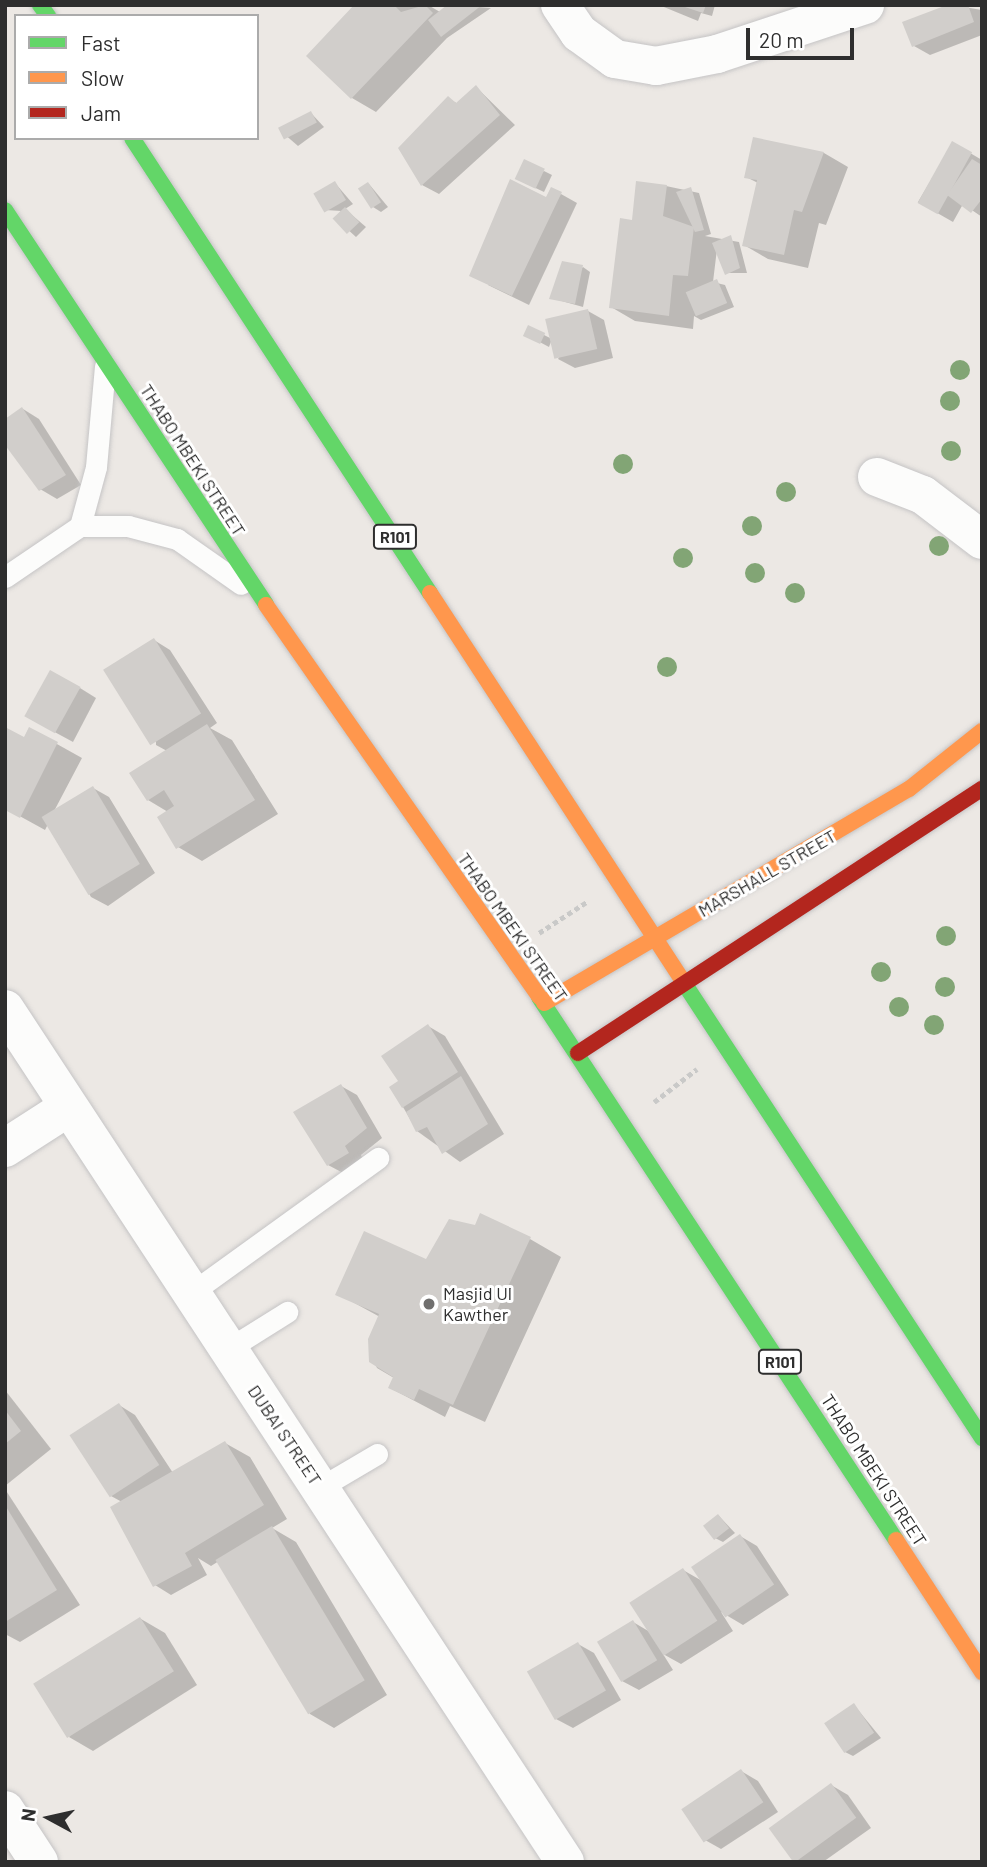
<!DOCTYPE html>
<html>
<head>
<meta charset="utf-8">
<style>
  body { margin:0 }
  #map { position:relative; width:987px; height:1867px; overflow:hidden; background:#ece8e4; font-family:Barlow,sans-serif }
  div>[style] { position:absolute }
  .shadow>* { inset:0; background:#0003 }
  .building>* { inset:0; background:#d1cecb; transform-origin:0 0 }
  .path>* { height:4.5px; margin-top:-2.25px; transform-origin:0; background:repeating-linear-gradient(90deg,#c9c9c8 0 5px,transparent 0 8.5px) }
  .roads { filter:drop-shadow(0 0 2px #c5c4c5) drop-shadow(0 0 2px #c5c4c5) }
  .lane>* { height:21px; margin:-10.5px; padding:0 10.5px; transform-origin:10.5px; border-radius:10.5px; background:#fcfcfb }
  .street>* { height:38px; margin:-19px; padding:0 19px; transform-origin:19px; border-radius:19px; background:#fcfcfb }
  .fast>* { height:16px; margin:-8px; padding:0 8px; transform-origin:8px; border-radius:8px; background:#63d668 }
  .slow>* { height:16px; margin:-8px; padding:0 8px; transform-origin:8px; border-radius:8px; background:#ff974d }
  .jam>* { height:16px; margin:-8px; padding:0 8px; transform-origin:8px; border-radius:8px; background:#b3261e }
  .trees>* { width:20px; height:20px; margin:-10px; border-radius:50%; background:#82a575 }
  .dots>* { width:19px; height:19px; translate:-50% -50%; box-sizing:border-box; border:4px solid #fff; border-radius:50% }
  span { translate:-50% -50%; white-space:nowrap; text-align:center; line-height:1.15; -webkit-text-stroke:6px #fff; paint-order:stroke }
  .shield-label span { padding:2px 5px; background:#fff; border:2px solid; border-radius:5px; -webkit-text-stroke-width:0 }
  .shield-label { font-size:16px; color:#2e2e2e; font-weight:700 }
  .street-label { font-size:18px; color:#2e2e2e }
  .poi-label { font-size:18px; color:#2e2e2e }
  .left { translate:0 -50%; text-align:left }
  .frame { position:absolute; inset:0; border:7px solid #2e2e2e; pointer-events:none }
  .legend { position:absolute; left:14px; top:14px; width:245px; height:126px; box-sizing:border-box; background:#fff; border:2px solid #ababab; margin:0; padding:9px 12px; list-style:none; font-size:21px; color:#2e2e2e }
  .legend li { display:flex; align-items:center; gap:14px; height:35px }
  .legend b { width:35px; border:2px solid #ababab }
  .north { position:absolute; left:14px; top:1783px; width:70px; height:70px; -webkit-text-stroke:5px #fff; paint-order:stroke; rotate:278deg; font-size:19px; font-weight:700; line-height:28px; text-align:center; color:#2e2e2e }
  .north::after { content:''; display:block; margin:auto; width:24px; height:32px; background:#2e2e2e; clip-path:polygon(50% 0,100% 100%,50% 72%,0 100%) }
  .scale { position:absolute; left:746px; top:28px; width:108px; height:32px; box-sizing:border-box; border:4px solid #2e2e2e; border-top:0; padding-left:9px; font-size:21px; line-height:24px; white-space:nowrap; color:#2e2e2e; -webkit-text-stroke:5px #fff; paint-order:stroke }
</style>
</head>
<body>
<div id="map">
  <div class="shadow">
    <i style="clip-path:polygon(357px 5px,428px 5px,440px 12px,450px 5px,491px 8px,447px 38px,376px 112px,352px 98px)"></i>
    <i style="clip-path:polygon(659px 5px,715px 5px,712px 16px,701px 13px,698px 21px)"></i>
    <i style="clip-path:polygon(952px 5px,982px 10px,982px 35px,930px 55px,914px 46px)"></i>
    <i style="clip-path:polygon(476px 87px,515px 125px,439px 194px,422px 185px,448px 98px,458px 104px)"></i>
    <i style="clip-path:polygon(311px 113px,324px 127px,298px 146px,283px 133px)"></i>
    <i style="clip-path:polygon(755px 139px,824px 153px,848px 167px,826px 225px,819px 223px,808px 268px,768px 259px,744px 245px,758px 183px,746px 177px)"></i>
    <i style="clip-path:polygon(953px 143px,982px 160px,982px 217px,963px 204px,953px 222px,918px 202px)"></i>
    <i style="clip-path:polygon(544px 171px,552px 175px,544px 192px,525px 183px)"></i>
    <i style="clip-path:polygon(335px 183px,353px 204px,345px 209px,366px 227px,356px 237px,335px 218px,341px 211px,325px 210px)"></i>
    <i style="clip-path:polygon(369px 184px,388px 207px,381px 212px,373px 207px)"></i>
    <i style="clip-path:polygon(666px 186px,699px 193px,711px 234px,705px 236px,739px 242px,747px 273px,726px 273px,717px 249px,713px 282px,725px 285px,734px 307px,701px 320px,694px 316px,693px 329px,635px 321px,611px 307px,633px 222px)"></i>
    <i style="clip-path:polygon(561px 194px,577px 203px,529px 305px,488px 285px,547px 199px)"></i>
    <i style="clip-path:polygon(583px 267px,590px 272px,583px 307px,551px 298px)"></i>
    <i style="clip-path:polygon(588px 311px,604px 320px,613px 358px,575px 368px,558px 359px)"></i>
    <i style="clip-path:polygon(544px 335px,552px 339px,549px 347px,534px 339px)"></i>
    <i style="clip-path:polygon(23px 409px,39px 419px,81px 485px,57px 499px,40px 489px)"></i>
    <i style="clip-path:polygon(154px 640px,170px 650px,217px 723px,210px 728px,232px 740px,278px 814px,202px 861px,178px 847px,168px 812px,148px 800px,167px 751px,156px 745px)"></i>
    <i style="clip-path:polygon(80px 688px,96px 698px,73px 742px,27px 717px)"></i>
    <i style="clip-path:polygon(30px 729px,82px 758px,52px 815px,93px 788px,109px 797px,155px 873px,108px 906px,91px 897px,48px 824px,45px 830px,5px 808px)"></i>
    <i style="clip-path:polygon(428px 1026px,445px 1036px,504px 1134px,460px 1162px,417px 1131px,403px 1107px,400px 1081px)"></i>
    <i style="clip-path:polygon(341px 1086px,357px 1095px,382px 1138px,361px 1155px,364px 1163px,345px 1174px,328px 1165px)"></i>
    <i style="clip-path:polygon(530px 1239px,561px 1257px,485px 1422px,450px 1406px,445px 1417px,390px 1388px,394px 1378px,377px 1368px,369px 1350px,380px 1317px,338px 1294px,427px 1261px)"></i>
    <i style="clip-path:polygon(5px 1390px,51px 1449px,5px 1486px)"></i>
    <i style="clip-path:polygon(119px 1405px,135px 1415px,173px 1473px,225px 1443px,250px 1457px,287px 1519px,272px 1528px,296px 1542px,387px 1695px,334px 1728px,310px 1714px,219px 1561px,211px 1566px,198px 1558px,207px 1575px,171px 1595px,155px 1585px,122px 1502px,111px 1496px)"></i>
    <i style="clip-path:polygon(5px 1489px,80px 1605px,20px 1642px,5px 1634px)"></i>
    <i style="clip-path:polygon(719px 1516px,735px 1533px,723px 1542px,715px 1538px)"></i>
    <i style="clip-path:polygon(740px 1536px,757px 1546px,789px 1595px,743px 1625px,721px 1612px,733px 1631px,681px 1664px,663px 1654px,673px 1670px,639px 1690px,622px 1681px,633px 1622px,650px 1632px,683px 1570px,704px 1582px)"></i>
    <i style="clip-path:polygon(141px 1619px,165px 1633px,197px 1685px,93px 1751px,69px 1737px)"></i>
    <i style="clip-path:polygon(578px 1644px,594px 1653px,621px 1700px,573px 1728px,556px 1719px)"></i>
    <i style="clip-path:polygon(854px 1705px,881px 1738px,853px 1756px,845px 1752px)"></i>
    <i style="clip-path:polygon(741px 1771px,758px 1781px,778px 1812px,721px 1849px,705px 1840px)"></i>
    <i style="clip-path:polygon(831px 1785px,848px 1795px,871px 1828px,823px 1862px,796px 1862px)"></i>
  </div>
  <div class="building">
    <i style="clip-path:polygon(354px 5px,394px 5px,401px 12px,425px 5px,433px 13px,351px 99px,306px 56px)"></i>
    <i style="clip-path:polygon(447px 5px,482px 5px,441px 37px,428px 20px)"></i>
    <i style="clip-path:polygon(679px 5px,706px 5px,703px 13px)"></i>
    <i style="clip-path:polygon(947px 5px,968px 5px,974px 22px,912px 47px,902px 22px)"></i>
    <i style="clip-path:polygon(476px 85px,500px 115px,421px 186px,398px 148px,448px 96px,456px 103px)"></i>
    <i style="left:311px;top:111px;width:13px;height:37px;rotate:63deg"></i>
    <i style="clip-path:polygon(753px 137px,824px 152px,802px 212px,794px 210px,784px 255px,742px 246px,757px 180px,744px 178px)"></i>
    <i style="left:952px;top:141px;width:23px;height:71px;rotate:29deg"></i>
    <i style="left:524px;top:159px;width:23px;height:22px;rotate:25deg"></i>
    <i style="clip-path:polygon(972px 159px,982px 165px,982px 199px,971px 213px,947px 195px)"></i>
    <i style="clip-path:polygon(510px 179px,546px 197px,551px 187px,562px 192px,512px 296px,469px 276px)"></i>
    <i style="left:335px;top:181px;width:22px;height:25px;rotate:60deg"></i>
    <i style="clip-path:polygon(636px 181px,667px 185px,663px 216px,694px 227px,688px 276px,673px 275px,669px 316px,609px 308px,620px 218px,632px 220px)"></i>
    <i style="left:368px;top:182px;width:24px;height:12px;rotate:57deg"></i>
    <i style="clip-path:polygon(691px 187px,704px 230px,695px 232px,676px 192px)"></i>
    <i style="left:345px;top:207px;width:21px;height:17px;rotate:47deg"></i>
    <i style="clip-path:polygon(731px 235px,740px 268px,725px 275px,712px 243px)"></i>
    <i style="clip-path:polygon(562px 261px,583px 265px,575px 304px,549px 299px)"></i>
    <i style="left:717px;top:279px;width:26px;height:34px;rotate:67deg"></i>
    <i style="left:588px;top:309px;width:41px;height:44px;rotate:77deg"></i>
    <i style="left:528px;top:325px;width:19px;height:12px;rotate:25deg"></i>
    <i style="clip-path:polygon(22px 407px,66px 475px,39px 491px,5px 445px,5px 419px)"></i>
    <i style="left:154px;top:638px;width:89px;height:60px;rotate:58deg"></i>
    <i style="left:50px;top:670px;width:35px;height:53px;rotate:29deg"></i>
    <i style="clip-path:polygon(207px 724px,255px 800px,176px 849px,157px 817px,174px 806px,164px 790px,147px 801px,129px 773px)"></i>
    <i style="clip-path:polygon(5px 727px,24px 737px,29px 727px,58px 742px,20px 818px,5px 810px)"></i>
    <i style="left:93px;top:786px;width:91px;height:60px;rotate:59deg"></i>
    <i style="clip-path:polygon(428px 1024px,458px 1072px,402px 1108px,389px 1087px,398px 1081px,381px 1056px)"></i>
    <i style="clip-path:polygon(461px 1076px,488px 1124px,442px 1154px,427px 1127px,416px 1132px,406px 1112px)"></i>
    <i style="clip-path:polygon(341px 1084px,367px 1128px,345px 1146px,349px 1153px,327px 1166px,293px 1112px)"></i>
    <i style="clip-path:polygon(480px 1213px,531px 1237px,453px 1405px,419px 1389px,414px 1400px,388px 1388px,393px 1377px,369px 1362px,368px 1339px,379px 1314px,335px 1295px,364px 1231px,426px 1259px,449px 1219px,475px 1225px)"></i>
    <i style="left:119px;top:1403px;width:74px;height:59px;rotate:57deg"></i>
    <i style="clip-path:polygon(5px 1410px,21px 1431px,5px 1444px)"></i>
    <i style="clip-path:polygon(225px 1441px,264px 1505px,185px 1553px,192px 1566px,153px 1587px,110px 1507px)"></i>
    <i style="clip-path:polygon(5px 1505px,57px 1590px,5px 1622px)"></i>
    <i style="left:718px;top:1514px;width:18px;height:19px;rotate:52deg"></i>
    <i style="left:272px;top:1526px;width:180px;height:66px;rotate:59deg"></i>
    <i style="left:740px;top:1534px;width:61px;height:59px;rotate:56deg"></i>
    <i style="left:683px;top:1568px;width:63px;height:64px;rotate:57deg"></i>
    <i style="left:140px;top:1617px;width:64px;height:126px;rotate:58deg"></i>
    <i style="left:633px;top:1620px;width:47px;height:42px;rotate:59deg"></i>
    <i style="left:578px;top:1642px;width:56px;height:59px;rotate:60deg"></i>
    <i style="left:854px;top:1703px;width:36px;height:36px;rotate:56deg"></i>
    <i style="left:741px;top:1769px;width:40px;height:72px;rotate:56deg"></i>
    <i style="left:831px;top:1783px;width:43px;height:77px;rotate:54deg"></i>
  </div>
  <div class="path">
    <i style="left:539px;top:933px;width:59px;rotate:-33.1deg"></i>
    <i style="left:654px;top:1102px;width:54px;rotate:-37.5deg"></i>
  </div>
  <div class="roads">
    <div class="lane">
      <i style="left:80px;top:526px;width:61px;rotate:-74.8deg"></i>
      <i style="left:96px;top:467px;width:101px;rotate:-84.9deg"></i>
      <i style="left:5px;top:577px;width:91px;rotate:-34.2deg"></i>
      <i style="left:80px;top:526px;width:48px"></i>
      <i style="left:128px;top:526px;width:51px;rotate:14.9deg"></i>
      <i style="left:177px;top:539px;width:78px;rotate:35.1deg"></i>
      <i style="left:191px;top:1293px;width:231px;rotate:-35.8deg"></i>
      <i style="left:228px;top:1349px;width:70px;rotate:-32.1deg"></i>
      <i style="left:321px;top:1487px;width:65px;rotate:-30.5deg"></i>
    </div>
    <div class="street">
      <i style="left:560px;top:5px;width:34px;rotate:56deg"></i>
      <i style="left:579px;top:33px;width:44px;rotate:35.8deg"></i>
      <i style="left:615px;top:59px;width:42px;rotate:9.7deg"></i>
      <i style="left:656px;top:66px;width:62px;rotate:-11.1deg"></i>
      <i style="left:717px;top:54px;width:156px;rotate:-18.3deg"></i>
      <i style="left:877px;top:477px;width:49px;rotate:21.4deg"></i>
      <i style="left:923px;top:495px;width:74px;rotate:37.3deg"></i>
      <i style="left:5px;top:1009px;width:1020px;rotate:56.71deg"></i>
      <i style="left:5px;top:1148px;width:74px;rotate:-32.8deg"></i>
      <i style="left:5px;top:1810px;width:62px;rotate:56.8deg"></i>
    </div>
    <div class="fast">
      <i style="left:40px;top:5px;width:14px;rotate:54deg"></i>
      <i style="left:132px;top:138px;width:544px;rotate:56.78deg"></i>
      <i style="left:5px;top:210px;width:473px;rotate:56.5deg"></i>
      <i style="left:682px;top:980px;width:548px;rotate:56.77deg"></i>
      <i style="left:539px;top:997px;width:650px;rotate:56.68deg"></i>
    </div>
    <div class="slow">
      <i style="left:430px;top:593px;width:462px;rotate:56.9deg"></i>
      <i style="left:266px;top:605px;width:478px;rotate:55.1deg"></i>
      <i style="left:544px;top:1003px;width:423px;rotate:-30.4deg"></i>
      <i style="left:909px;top:789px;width:93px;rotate:-38.5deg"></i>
      <i style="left:896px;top:1540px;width:158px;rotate:56.9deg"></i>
    </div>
    <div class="jam">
      <i style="left:578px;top:1053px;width:483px;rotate:-33.2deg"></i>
    </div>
  </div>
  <div class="trees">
    <i style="left:960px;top:370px"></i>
    <i style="left:950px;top:401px"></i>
    <i style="left:951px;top:451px"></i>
    <i style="left:623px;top:464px"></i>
    <i style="left:786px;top:492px"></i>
    <i style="left:752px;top:526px"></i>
    <i style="left:939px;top:546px"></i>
    <i style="left:683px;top:558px"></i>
    <i style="left:755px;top:573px"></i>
    <i style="left:795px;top:593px"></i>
    <i style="left:667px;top:667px"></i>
    <i style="left:946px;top:936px"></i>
    <i style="left:881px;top:972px"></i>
    <i style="left:945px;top:987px"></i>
    <i style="left:899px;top:1007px"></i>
    <i style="left:934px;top:1025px"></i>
  </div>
  <div class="dots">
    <i style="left:429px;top:1304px;background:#706f6e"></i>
  </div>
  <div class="shield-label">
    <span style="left:395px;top:537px">R101</span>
    <span style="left:780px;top:1362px">R101</span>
  </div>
  <div class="street-label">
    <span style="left:193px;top:460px;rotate:57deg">THABO MBEKI STREET</span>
    <span style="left:767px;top:873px;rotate:-30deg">MARSHALL STREET</span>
    <span style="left:513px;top:927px;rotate:55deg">THABO MBEKI STREET</span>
    <span style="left:285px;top:1435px;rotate:56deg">DUBAI STREET</span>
    <span style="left:874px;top:1470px;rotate:57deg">THABO MBEKI STREET</span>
  </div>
  <div class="poi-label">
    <span class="left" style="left:443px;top:1304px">Masjid Ul<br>Kawther</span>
  </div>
  <div class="frame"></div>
  <ul class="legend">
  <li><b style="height:9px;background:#63d668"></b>Fast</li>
  <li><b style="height:9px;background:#ff974d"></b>Slow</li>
  <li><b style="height:9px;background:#b3261e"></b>Jam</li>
  </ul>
  <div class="north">N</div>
  <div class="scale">20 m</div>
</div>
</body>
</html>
